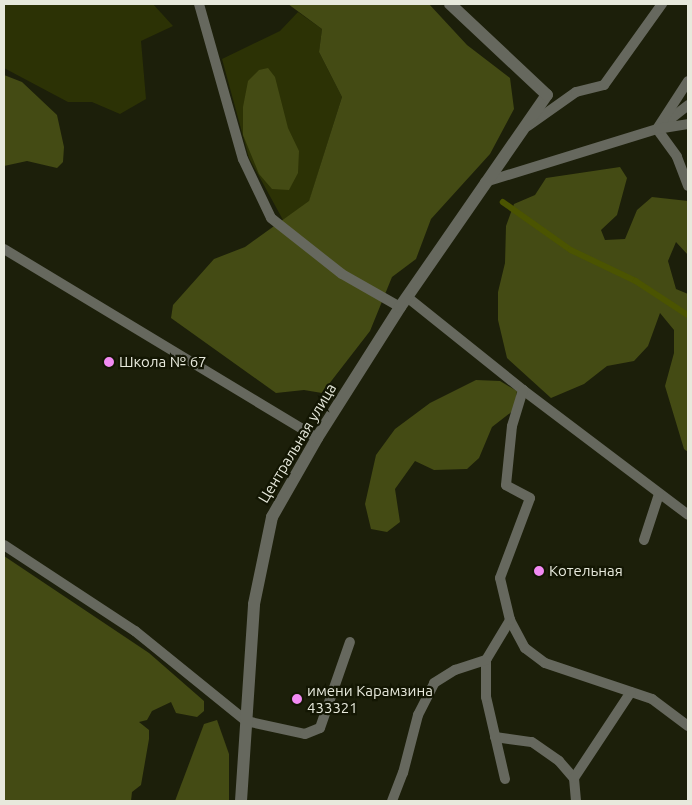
<!DOCTYPE html>
<html>
<head>
<meta charset="utf-8">
<style>
  body { margin:0 }
  #map { position:relative; width:692px; height:805px; overflow:hidden; background:#1c1f0a; font-family:Ubuntu,sans-serif }
  div>[style] { position:absolute }
  .green>* { inset:0; background:#2c3205 }
  .forest>* { inset:0; background:#444b14 }
  .stream>* { height:5.5px; margin:-2.75px; padding:0 2.75px; transform-origin:2.75px; border-radius:2.75px; background:#4b5401 }
  .lane>* { height:10px; margin:-5px; padding:0 5px; transform-origin:5px; border-radius:5px; background:#66685e }
  .street>* { height:12px; margin:-6px; padding:0 6px; transform-origin:6px; border-radius:6px; background:#66685e }
  .dots>* { width:14px; height:14px; translate:-50% -50%; box-sizing:border-box; border:2px solid #131603; border-radius:50% }
  span { translate:-50% -50%; white-space:nowrap; text-align:center; line-height:1.15; -webkit-text-stroke:4.5px #131603; paint-order:stroke }
  .poi-label { font-size:15px; color:#e7e9dc }
  .left { translate:0 -50%; text-align:left }
  .street-label { font-size:15px; color:#e7e9dc }
  .frame { position:absolute; inset:0; border:5px solid #e7e9dc; pointer-events:none }
</style>
</head>
<body>
<div id="map">
  <div class="green">
    <i style="clip-path:polygon(4px 4px,153px 4px,173px 26px,141px 41px,146px 99px,120px 114px,92px 102px,68px 102px,4px 68px)"></i>
    <i style="clip-path:polygon(298px 12px,322px 29px,319px 52px,342px 97px,309px 202px,283px 220px,249px 158px,222px 59px,280px 31px)"></i>
  </div>
  <div class="forest">
    <i style="clip-path:polygon(288px 4px,429px 4px,467px 45px,510px 78px,514px 109px,490px 154px,431px 219px,416px 259px,392px 277px,370px 331px,322px 393px,304px 390px,276px 393px,171px 318px,173px 305px,214px 259px,245px 247px,309px 201px,342px 97px,319px 52px,322px 29px)"></i>
    <i style="clip-path:polygon(268px 68px,275px 77px,288px 128px,299px 151px,298px 173px,289px 190px,272px 189px,259px 174px,243px 135px,243px 107px,248px 81px,259px 70px)"></i>
    <i style="clip-path:polygon(4px 75px,22px 82px,57px 115px,64px 147px,63px 162px,57px 168px,27px 161px,4px 166px)"></i>
    <i style="clip-path:polygon(620px 167px,627px 178px,617px 215px,601px 230px,605px 240px,625px 239px,637px 210px,652px 197px,688px 201px,688px 255px,676px 242px,668px 261px,676px 289px,688px 294px,688px 452px,684px 449px,665px 386px,674px 353px,674px 330px,660px 313px,648px 346px,634px 361px,607px 366px,584px 384px,551px 398px,507px 358px,498px 320px,498px 292px,505px 263px,506px 226px,514px 204px,535px 195px,546px 178px)"></i>
    <i style="clip-path:polygon(476px 380px,500px 381px,517px 391px,514px 410px,492px 427px,479px 458px,467px 469px,434px 470px,415px 461px,395px 489px,400px 522px,387px 532px,371px 529px,365px 504px,376px 455px,395px 429px,430px 403px)"></i>
    <i style="clip-path:polygon(4px 556px,149px 653px,204px 701px,204px 711px,197px 717px,176px 713px,171px 702px,152px 711px,147px 720px,139px 722px,149px 730px,149px 739px,141px 785px,132px 792px,131px 801px,4px 801px)"></i>
    <i style="clip-path:polygon(217px 720px,229px 754px,229px 801px,175px 801px,204px 724px)"></i>
  </div>
  <div class="stream">
    <i style="left:503px;top:202px;width:83px;rotate:35.2deg"></i>
    <i style="left:571px;top:250px;width:72px;rotate:25.5deg"></i>
    <i style="left:636px;top:281px;width:62px;rotate:33.2deg"></i>
  </div>
  <div class="lane">
    <i style="left:199px;top:4px;width:161px;rotate:74.2deg"></i>
    <i style="left:243px;top:159px;width:65px;rotate:64.6deg"></i>
    <i style="left:271px;top:218px;width:90px;rotate:38.3deg"></i>
    <i style="left:342px;top:274px;width:67px;rotate:29.6deg"></i>
    <i style="left:664px;top:124px;width:31px;rotate:-38deg"></i>
    <i style="left:528px;top:126px;width:59px;rotate:-35.3deg"></i>
    <i style="left:576px;top:92px;width:29px;rotate:-14deg"></i>
    <i style="left:604px;top:85px;width:100px;rotate:-54.4deg"></i>
    <i style="left:657px;top:129px;width:34px;rotate:54deg"></i>
    <i style="left:677px;top:157px;width:31px;rotate:69deg"></i>
    <i style="left:657px;top:129px;width:57px;rotate:-57.1deg"></i>
    <i style="left:485px;top:182px;width:180px;rotate:-17.1deg"></i>
    <i style="left:657px;top:129px;width:31px;rotate:-9deg"></i>
    <i style="left:4px;top:249px;width:366px;rotate:31.1deg"></i>
    <i style="left:407px;top:297px;width:149px;rotate:38.7deg"></i>
    <i style="left:523px;top:390px;width:207px;rotate:37.1deg"></i>
    <i style="left:644px;top:540px;width:48px;rotate:-71.9deg"></i>
    <i style="left:4px;top:545px;width:157px;rotate:33.3deg"></i>
    <i style="left:135px;top:631px;width:143px;rotate:39deg"></i>
    <i style="left:246px;top:721px;width:60px;rotate:12.4deg"></i>
    <i style="left:305px;top:734px;width:16px;rotate:-22deg"></i>
    <i style="left:320px;top:728px;width:91px;rotate:-70.8deg"></i>
    <i style="left:510px;top:620px;width:32px;rotate:62deg"></i>
    <i style="left:525px;top:648px;width:25px;rotate:37deg"></i>
    <i style="left:545px;top:663px;width:113px;rotate:18.6deg"></i>
    <i style="left:652px;top:699px;width:45px;rotate:36.9deg"></i>
    <i style="left:495px;top:737px;width:37px;rotate:8deg"></i>
    <i style="left:532px;top:742px;width:33px;rotate:35deg"></i>
    <i style="left:559px;top:761px;width:23px;rotate:49deg"></i>
    <i style="left:505px;top:779px;width:84px;rotate:-103deg"></i>
    <i style="left:486px;top:697px;width:37px;rotate:-90deg"></i>
    <i style="left:486px;top:660px;width:47px;rotate:-59deg"></i>
    <i style="left:510px;top:620px;width:43px;rotate:-103.4deg"></i>
    <i style="left:500px;top:578px;width:85px;rotate:-69.4deg"></i>
    <i style="left:530px;top:498px;width:27px;rotate:-152deg"></i>
    <i style="left:506px;top:485px;width:59px;rotate:-84.2deg"></i>
    <i style="left:512px;top:426px;width:38px;rotate:-73deg"></i>
    <i style="left:392px;top:801px;width:30px;rotate:-69deg"></i>
    <i style="left:403px;top:773px;width:60px;rotate:-75.5deg"></i>
    <i style="left:418px;top:715px;width:36px;rotate:-63deg"></i>
    <i style="left:434px;top:683px;width:25px;rotate:-32deg"></i>
    <i style="left:455px;top:670px;width:33px;rotate:-18deg"></i>
    <i style="left:576px;top:801px;width:23px;rotate:-95deg"></i>
    <i style="left:574px;top:778px;width:103px;rotate:-56.5deg"></i>
  </div>
  <div class="street">
    <i style="left:241px;top:801px;width:197px;rotate:-86.2deg"></i>
    <i style="left:254px;top:604px;width:89px;rotate:-78.3deg"></i>
    <i style="left:272px;top:517px;width:91px;rotate:-60.3deg"></i>
    <i style="left:317px;top:438px;width:155px;rotate:-57.6deg"></i>
    <i style="left:400px;top:307px;width:258px;rotate:-55.3deg"></i>
    <i style="left:547px;top:95px;width:133px;rotate:-136.8deg"></i>
  </div>
  <div class="dots">
    <i style="left:109px;top:362px;background:#f28af3"></i>
    <i style="left:539px;top:571px;background:#f28af3"></i>
    <i style="left:297px;top:699px;background:#f28af3"></i>
  </div>
  <div class="poi-label">
    <span class="left" style="left:119px;top:362px">Школа № 67</span>
    <span class="left" style="left:549px;top:571px">Котельная</span>
    <span class="left" style="left:307px;top:699px">имени Карамзина<br>433321</span>
  </div>
  <div class="street-label">
    <span style="left:297px;top:443px;rotate:-59deg">Центральная улица</span>
  </div>
  <div class="frame"></div>
</div>
</body>
</html>
